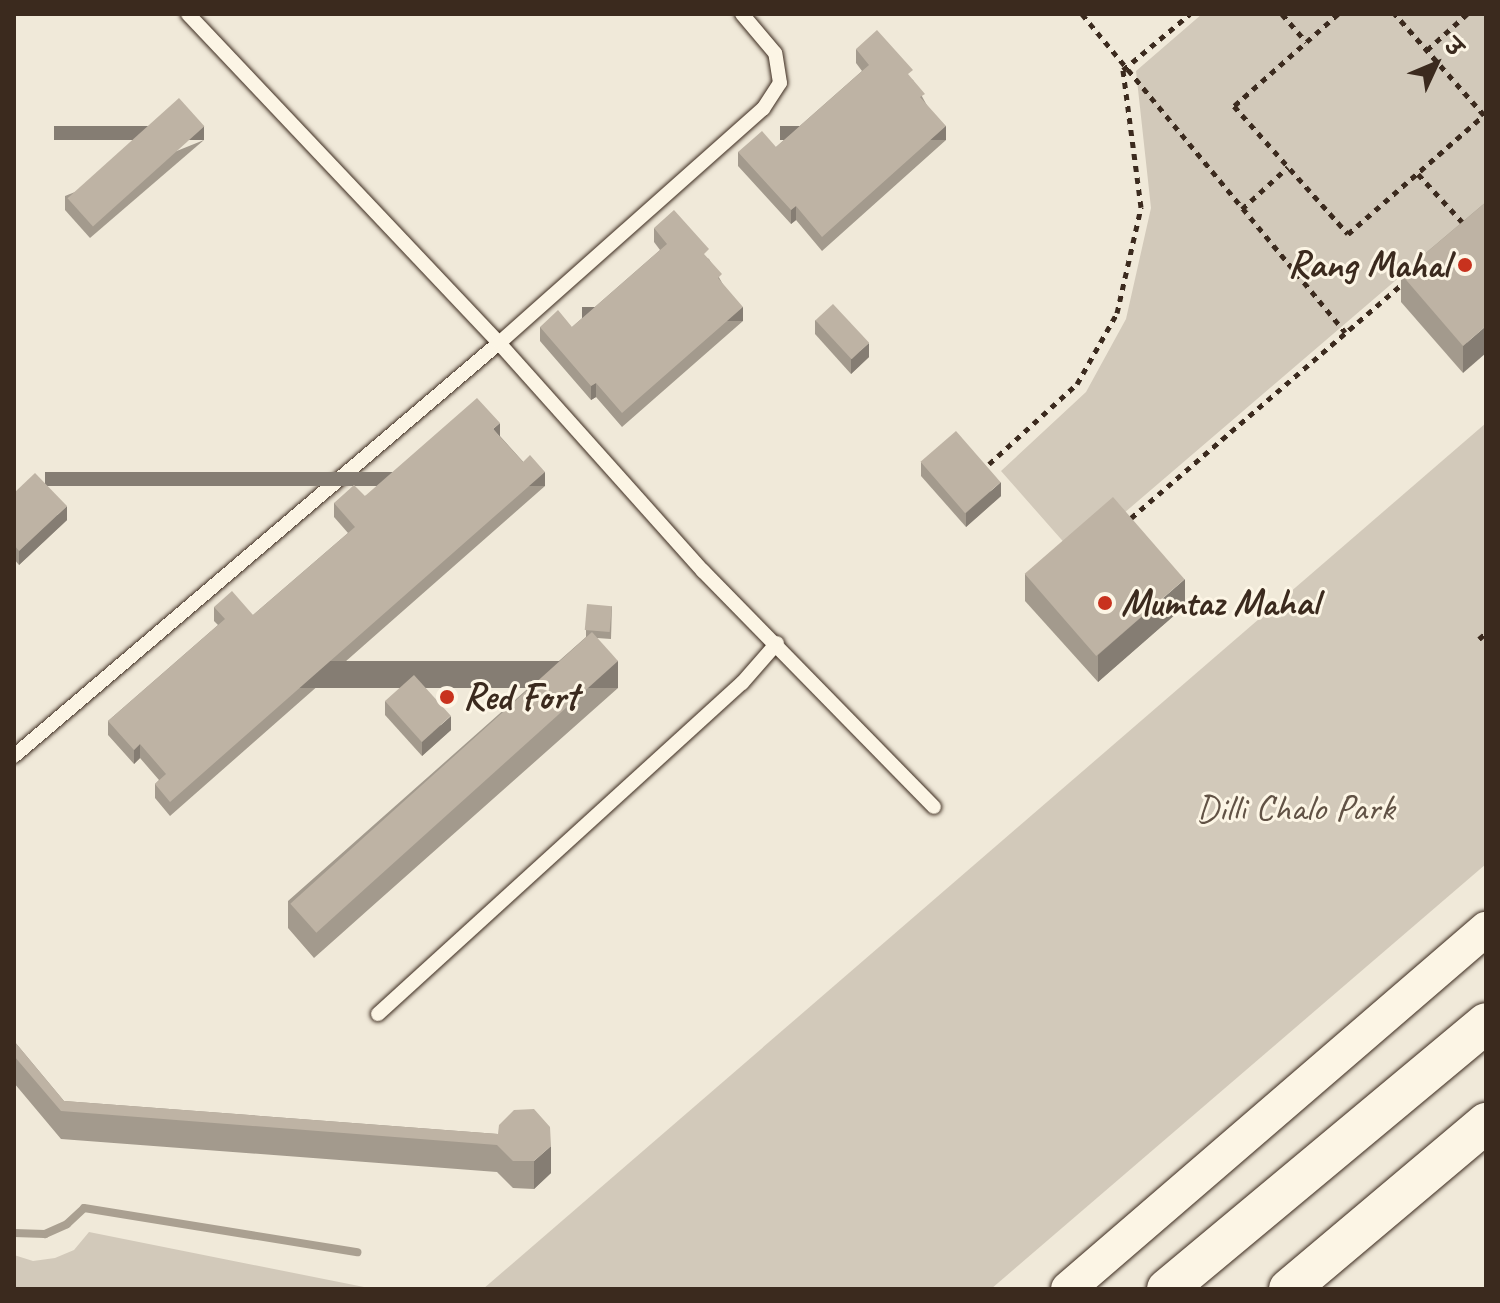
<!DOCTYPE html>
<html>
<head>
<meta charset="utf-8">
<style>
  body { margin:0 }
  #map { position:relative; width:1500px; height:1303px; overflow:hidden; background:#f0e9d9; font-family:Caveat,"Playpen Sans Deva",sans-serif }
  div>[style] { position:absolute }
  .green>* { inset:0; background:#d2c9ba }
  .stream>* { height:8px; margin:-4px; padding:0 4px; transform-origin:4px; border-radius:4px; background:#aaa091 }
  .path>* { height:5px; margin-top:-2.5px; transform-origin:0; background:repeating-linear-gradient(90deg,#3b2a1e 0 6px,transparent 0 12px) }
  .roads { filter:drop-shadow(0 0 2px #3b2a1e) drop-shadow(0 0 2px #3b2a1e) }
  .service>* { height:14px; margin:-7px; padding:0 7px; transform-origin:7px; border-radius:7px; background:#fcf5e5 }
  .tertiary>* { height:34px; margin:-17px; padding:0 17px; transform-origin:17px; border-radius:17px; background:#fcf5e5 }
  .secondary>* { height:40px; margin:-20px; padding:0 20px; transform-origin:20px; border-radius:20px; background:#fcf5e5 }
  .wall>* { inset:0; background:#a39a8d }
  .shaded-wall>* { inset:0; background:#857d73; transform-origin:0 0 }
  .building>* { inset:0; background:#beb3a4; transform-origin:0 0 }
  .dots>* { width:22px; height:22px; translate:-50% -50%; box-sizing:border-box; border:4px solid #fcf5e5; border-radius:50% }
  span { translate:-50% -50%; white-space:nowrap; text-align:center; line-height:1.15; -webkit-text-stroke:6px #fcf5e5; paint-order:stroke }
  .poi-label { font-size:38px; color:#3b2a1e; font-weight:700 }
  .right { translate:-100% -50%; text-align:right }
  .left { translate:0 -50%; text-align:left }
  .park-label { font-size:38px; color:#615245 }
  .frame { position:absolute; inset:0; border:16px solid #3b2a1e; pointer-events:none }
  .north { position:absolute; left:1396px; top:24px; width:80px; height:80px; -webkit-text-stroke:6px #fcf5e5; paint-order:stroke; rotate:46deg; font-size:22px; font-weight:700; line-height:32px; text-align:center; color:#3b2a1e }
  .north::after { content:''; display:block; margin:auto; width:28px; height:36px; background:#3b2a1e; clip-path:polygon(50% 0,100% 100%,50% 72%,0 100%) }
</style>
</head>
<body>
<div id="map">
  <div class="green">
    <i style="clip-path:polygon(1202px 14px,1486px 14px,1486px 203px,1075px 555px,1001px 471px,1086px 392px,1126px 319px,1151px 208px,1136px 71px)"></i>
    <i style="clip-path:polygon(1486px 423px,1486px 864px,991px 1289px,483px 1289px)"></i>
    <i style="clip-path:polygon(89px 1232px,374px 1289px,14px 1289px,14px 1255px,33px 1261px,55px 1258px,74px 1250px)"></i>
  </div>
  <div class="stream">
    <i style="left:14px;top:1233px;width:31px;rotate:2deg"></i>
    <i style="left:45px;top:1234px;width:24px;rotate:-24deg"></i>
    <i style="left:67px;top:1224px;width:23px;rotate:-43deg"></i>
    <i style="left:84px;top:1208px;width:277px;rotate:9.2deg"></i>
  </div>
  <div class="path">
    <i style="left:1082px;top:14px;width:413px;rotate:50.4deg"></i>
    <i style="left:1282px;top:14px;width:37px;rotate:49deg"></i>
    <i style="left:1338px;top:14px;width:139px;rotate:138.5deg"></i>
    <i style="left:1234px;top:106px;width:171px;rotate:48.3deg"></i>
    <i style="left:1348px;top:234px;width:181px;rotate:-41.2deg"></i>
    <i style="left:1484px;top:115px;width:135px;rotate:-131.4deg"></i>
    <i style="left:1427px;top:50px;width:54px;rotate:-42deg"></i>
    <i style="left:1418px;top:174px;width:69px;rotate:47.3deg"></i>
    <i style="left:1242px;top:209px;width:62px;rotate:-42.4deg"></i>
    <i style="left:989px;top:464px;width:119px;rotate:-42.3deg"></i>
    <i style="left:1077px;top:384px;width:81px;rotate:-60.6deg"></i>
    <i style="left:1117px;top:313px;width:109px;rotate:-77.2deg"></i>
    <i style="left:1141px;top:207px;width:138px;rotate:-97.5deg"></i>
    <i style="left:1123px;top:70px;width:87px;rotate:-39.9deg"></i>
    <i style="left:1131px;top:518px;width:363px;rotate:-40.8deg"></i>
    <i style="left:1479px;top:639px;width:9px;rotate:-41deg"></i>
  </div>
  <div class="roads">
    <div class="service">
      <i style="left:188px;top:14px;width:453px;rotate:46.6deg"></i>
      <i style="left:499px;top:343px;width:306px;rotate:48.2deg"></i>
      <i style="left:703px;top:571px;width:330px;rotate:45.6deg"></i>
      <i style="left:14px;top:756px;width:637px;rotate:-40.42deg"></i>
      <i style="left:499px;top:343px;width:353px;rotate:-41.6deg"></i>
      <i style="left:763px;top:109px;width:31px;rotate:-57deg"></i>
      <i style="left:780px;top:83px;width:30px;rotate:-99deg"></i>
      <i style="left:775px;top:53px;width:51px;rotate:-130.2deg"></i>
      <i style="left:378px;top:1014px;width:492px;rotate:-42.3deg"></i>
      <i style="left:742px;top:683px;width:53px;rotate:-48.8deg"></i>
    </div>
    <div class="tertiary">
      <i style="left:1068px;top:1289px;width:552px;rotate:-40.74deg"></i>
    </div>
    <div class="secondary">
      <i style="left:1167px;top:1289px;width:415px;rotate:-39.8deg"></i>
      <i style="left:1289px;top:1289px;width:258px;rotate:-40.1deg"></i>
    </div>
  </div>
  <div class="wall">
    <i style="clip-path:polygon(856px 49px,913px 80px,946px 140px,822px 251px,796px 220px,791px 224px,738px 166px,738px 152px,776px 147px,862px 71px,856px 63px)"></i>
    <i style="clip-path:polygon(204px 140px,90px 238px,65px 210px,65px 196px)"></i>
    <i style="clip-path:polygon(1486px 202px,1463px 373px,1401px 302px,1401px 274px)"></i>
    <i style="clip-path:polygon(654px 228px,709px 259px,743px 321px,622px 427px,596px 397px,591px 400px,540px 341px,540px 327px,572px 327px,660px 250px,654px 242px)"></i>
    <i style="clip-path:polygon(815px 320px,869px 357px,851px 374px,815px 334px)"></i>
    <i style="clip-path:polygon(500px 436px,545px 486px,170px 816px,155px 798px,155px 784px,159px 780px,140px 758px,134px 764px,108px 735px,108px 721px,218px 625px,214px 621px,214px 607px,253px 615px,348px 533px,334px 517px,334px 503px,365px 496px)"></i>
    <i style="clip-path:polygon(921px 462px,1001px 496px,966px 527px,921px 476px)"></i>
    <i style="clip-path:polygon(14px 493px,67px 520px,19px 565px,14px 559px)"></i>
    <i style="clip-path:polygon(1025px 574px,1185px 606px,1098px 682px,1025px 601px)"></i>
    <i style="clip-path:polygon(612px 606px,611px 639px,597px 638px,618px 688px,314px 958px,288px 928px,288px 901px,586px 637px,586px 630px)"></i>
    <i style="clip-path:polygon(385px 701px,451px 730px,422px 756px,385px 715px)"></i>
    <i style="clip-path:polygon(14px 1041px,64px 1101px,498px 1134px,551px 1173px,534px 1189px,513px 1188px,497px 1172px,61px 1139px,14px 1083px)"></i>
  </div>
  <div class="shaded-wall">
    <i style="left:204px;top:126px;width:14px;height:150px;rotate:90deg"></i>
    <i style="left:946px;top:126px;width:14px;height:166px;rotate:90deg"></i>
    <i style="clip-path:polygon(796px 206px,796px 220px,791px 224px,791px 210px)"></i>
    <i style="left:743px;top:307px;width:14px;height:161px;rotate:90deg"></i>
    <i style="clip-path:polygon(1486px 326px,1486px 353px,1463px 373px,1463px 346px)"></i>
    <i style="clip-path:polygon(869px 343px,869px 357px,851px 374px,851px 359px)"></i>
    <i style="clip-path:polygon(596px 383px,596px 397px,591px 400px,591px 386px)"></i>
    <i style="clip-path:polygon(500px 423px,500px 437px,493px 429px)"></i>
    <i style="left:545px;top:472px;width:14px;height:500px;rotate:90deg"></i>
    <i style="clip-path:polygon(1001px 482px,1001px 496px,966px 527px,966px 513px)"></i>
    <i style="clip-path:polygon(67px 506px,67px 520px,19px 565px,19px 551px)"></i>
    <i style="clip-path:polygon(1185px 579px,1185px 606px,1098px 682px,1098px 655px)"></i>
    <i style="left:618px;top:661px;width:27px;height:407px;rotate:90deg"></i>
    <i style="clip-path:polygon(451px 716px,451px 730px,422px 756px,422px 742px)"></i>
    <i style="clip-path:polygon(140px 744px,140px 758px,134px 764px,134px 750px)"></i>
    <i style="clip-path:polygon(551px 1146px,551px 1173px,534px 1189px,534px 1161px)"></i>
  </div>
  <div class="building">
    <i style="clip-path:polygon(877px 30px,913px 70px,908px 74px,925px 94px,920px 97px,946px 126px,822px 237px,796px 206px,791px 210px,738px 152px,762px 131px,776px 147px,869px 65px,856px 49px)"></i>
    <i style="left:179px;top:98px;width:38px;height:150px;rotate:48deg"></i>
    <i style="clip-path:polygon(1486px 202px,1486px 326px,1463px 346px,1401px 274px)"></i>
    <i style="clip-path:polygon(674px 210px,709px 249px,704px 254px,722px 274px,718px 278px,743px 307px,622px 413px,596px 383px,591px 386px,540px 327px,558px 310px,572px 327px,667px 244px,654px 228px)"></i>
    <i style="left:833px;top:304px;width:53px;height:24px;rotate:47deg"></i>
    <i style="clip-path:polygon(477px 398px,500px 423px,493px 429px,523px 462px,530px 455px,545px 472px,170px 802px,155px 784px,166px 774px,140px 744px,134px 750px,108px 721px,225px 619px,214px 607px,232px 591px,253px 615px,355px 527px,334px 503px,354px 485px,365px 496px)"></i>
    <i style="left:956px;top:431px;width:68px;height:47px;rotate:49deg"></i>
    <i style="clip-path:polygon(35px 473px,67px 506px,19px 551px,14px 545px,14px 493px)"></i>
    <i style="left:1113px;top:497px;width:109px;height:117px;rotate:49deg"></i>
    <i style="left:587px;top:604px;width:25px;height:26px;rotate:5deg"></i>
    <i style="left:592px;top:632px;width:39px;height:406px;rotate:48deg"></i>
    <i style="left:414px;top:675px;width:55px;height:39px;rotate:48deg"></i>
    <i style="clip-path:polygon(14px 1041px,64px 1101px,498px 1134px,499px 1125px,514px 1110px,534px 1109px,550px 1127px,551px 1146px,534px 1161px,513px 1161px,497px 1145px,61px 1111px,14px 1056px)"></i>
  </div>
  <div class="dots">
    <i style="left:1465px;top:265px;background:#c8321e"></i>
    <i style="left:1105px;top:603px;background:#c8321e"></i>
    <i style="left:447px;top:697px;background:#c8321e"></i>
  </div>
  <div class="poi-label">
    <span class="right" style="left:1449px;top:265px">Rang Mahal</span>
    <span class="left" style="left:1121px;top:603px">Mumtaz Mahal</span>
    <span class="left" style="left:463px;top:697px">Red Fort</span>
  </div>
  <div class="park-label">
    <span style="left:1295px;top:808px">Dilli Chalo Park</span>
  </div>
  <div class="frame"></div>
  <div class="north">उ</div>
</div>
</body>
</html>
